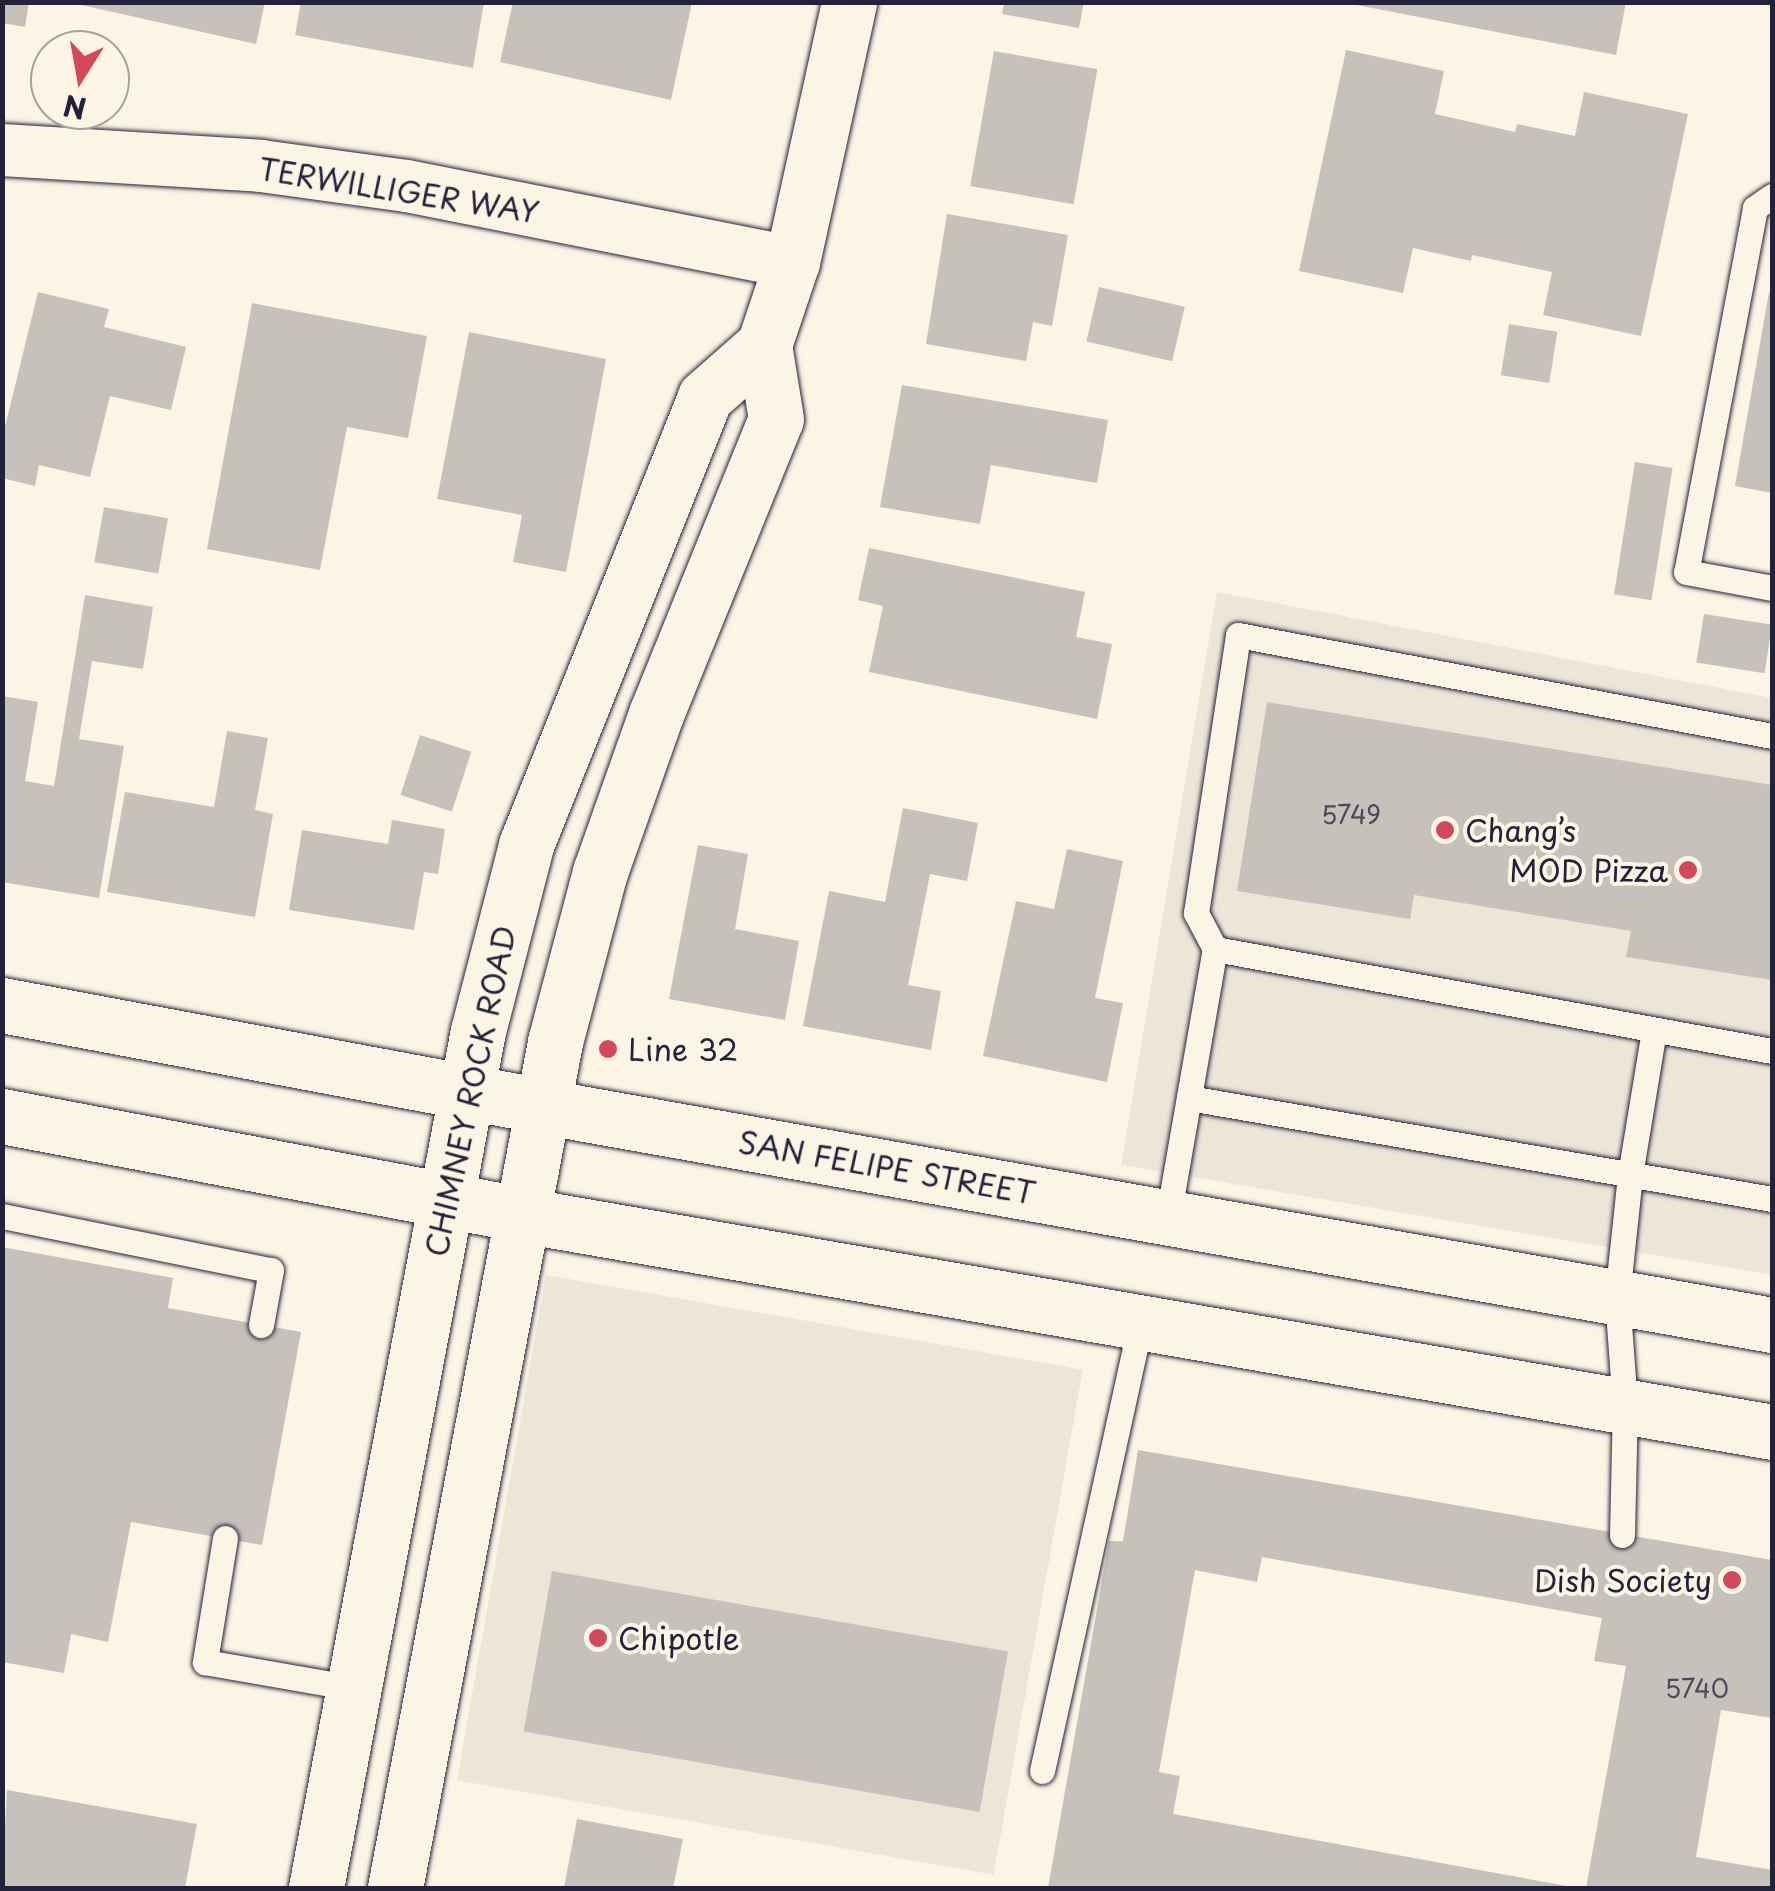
<!DOCTYPE html>
<html>
<head>
<meta charset="utf-8">
<style>
  body { margin:0 }
  #map { position:relative; width:1775px; height:1891px; overflow:hidden; background:#fcf5e5; font-family:"Playpen Sans",sans-serif }
  div>[style] { position:absolute }
  .built>* { inset:0; background:#ece5d8; transform-origin:0 0 }
  .building>* { inset:0; background:#c6c1bb; transform-origin:0 0 }
  .roads { filter:drop-shadow(0 0 2px #22223b) drop-shadow(0 0 2px #22223b) }
  .service>* { height:25px; margin:-12.5px; padding:0 12.5px; transform-origin:12.5px; border-radius:12.5px; background:#fcf5e5 }
  .minor>* { height:52px; margin:-26px; padding:0 26px; transform-origin:26px; border-radius:26px; background:#fcf5e5 }
  .secondary>* { height:55px; margin:-27.5px; padding:0 27.5px; transform-origin:27.5px; border-radius:27.5px; background:#fcf5e5 }
  .dots>* { width:28px; height:28px; translate:-50% -50%; box-sizing:border-box; border:5px solid #fcf5e5; border-radius:50% }
  span { translate:-50% -50%; white-space:nowrap; text-align:center; line-height:1.15; -webkit-text-stroke:8px #fcf5e5; paint-order:stroke }
  .number-label { font-size:25px; color:#4b4a5b }
  .number-label span { -webkit-text-stroke-width:0 }
  .street-label { font-size:30px; color:#22223b }
  .poi-label { font-size:30px; color:#22223b }
  .left { translate:0 -50%; text-align:left }
  .right { translate:-100% -50%; text-align:right }
  .frame { position:absolute; inset:0; border:5px solid #22223b; pointer-events:none }
  .north { position:absolute; left:30px; top:30px; width:100px; height:100px; box-sizing:border-box; background:#fcf5e5; border:2px solid #a5a1a1; border-radius:50%; rotate:191deg; font-size:28px; font-weight:700; line-height:40px; text-align:center; color:#22223b }
  .north::after { content:''; display:block; margin:auto; width:35px; height:45px; background:#d1495b; clip-path:polygon(50% 0,100% 100%,50% 72%,0 100%) }
</style>
</head>
<body>
<div id="map">
  <div class="built">
    <i style="clip-path:polygon(1217px 592px,1772px 698px,1772px 1275px,1121px 1165px)"></i>
    <i style="left:546px;top:1275px;width:545px;height:513px;rotate:10deg"></i>
  </div>
  <div class="building">
    <i style="clip-path:polygon(2px 2px,29px 2px,25px 27px,2px 23px)"></i>
    <i style="clip-path:polygon(68px 2px,265px 2px,256px 44px)"></i>
    <i style="clip-path:polygon(301px 2px,484px 2px,473px 68px,295px 35px)"></i>
    <i style="clip-path:polygon(513px 2px,692px 2px,671px 100px,500px 62px)"></i>
    <i style="clip-path:polygon(1004px 2px,1084px 2px,1079px 28px,1002px 14px)"></i>
    <i style="clip-path:polygon(1341px 2px,1626px 2px,1616px 55px)"></i>
    <i style="clip-path:polygon(1346px 50px,1444px 71px,1435px 114px,1515px 132px,1517px 124px,1575px 136px,1584px 92px,1688px 114px,1641px 336px,1543px 315px,1552px 272px,1472px 255px,1471px 261px,1413px 248px,1403px 293px,1299px 271px)"></i>
    <i style="left:994px;top:51px;width:105px;height:137px;rotate:10deg"></i>
    <i style="clip-path:polygon(947px 214px,1068px 235px,1052px 326px,1033px 322px,1026px 361px,926px 344px)"></i>
    <i style="left:1099px;top:287px;width:88px;height:56px;rotate:13deg"></i>
    <i style="clip-path:polygon(38px 292px,109px 309px,104px 327px,186px 347px,171px 410px,110px 396px,90px 477px,39px 465px,35px 486px,2px 478px,2px 439px)"></i>
    <i style="clip-path:polygon(1769px 292px,1772px 293px,1772px 493px,1735px 486px)"></i>
    <i style="clip-path:polygon(252px 303px,427px 336px,408px 438px,347px 427px,320px 570px,207px 549px)"></i>
    <i style="left:1509px;top:324px;width:49px;height:52px;rotate:9deg"></i>
    <i style="clip-path:polygon(469px 332px,606px 359px,566px 572px,513px 562px,522px 515px,437px 499px)"></i>
    <i style="clip-path:polygon(902px 385px,1108px 420px,1097px 483px,991px 465px,980px 524px,880px 507px)"></i>
    <i style="left:1635px;top:462px;width:38px;height:134px;rotate:9deg"></i>
    <i style="left:104px;top:507px;width:65px;height:56px;rotate:10deg"></i>
    <i style="clip-path:polygon(869px 548px,1085px 592px,1076px 637px,1112px 644px,1097px 719px,869px 672px,883px 606px,858px 600px)"></i>
    <i style="clip-path:polygon(85px 595px,153px 607px,143px 669px,92px 661px,79px 739px,124px 746px,99px 898px,2px 882px,2px 696px,38px 702px,25px 781px,54px 786px)"></i>
    <i style="left:1704px;top:614px;width:69px;height:49px;rotate:9deg"></i>
    <i style="clip-path:polygon(1267px 702px,1772px 785px,1772px 980px,1626px 957px,1631px 931px,1414px 895px,1410px 919px,1237px 891px)"></i>
    <i style="clip-path:polygon(227px 731px,268px 738px,255px 810px,273px 814px,255px 917px,107px 892px,125px 792px,214px 807px)"></i>
    <i style="left:420px;top:735px;width:54px;height:63px;rotate:18deg"></i>
    <i style="clip-path:polygon(903px 808px,978px 823px,967px 881px,930px 874px,908px 985px,941px 991px,931px 1050px,803px 1026px,829px 891px,885px 902px)"></i>
    <i style="clip-path:polygon(392px 820px,445px 829px,438px 874px,424px 872px,414px 930px,289px 910px,302px 830px,388px 844px)"></i>
    <i style="clip-path:polygon(698px 845px,748px 854px,735px 929px,799px 941px,785px 1020px,669px 999px)"></i>
    <i style="clip-path:polygon(1067px 849px,1123px 861px,1095px 998px,1123px 1003px,1107px 1082px,983px 1056px,1016px 901px,1054px 909px)"></i>
    <i style="clip-path:polygon(2px 1247px,173px 1278px,168px 1308px,301px 1332px,262px 1545px,131px 1522px,108px 1642px,71px 1634px,64px 1673px,2px 1662px)"></i>
    <i style="clip-path:polygon(1138px 1450px,1772px 1560px,1772px 1718px,1721px 1710px,1696px 1857px,1772px 1870px,1772px 1888px,1586px 1888px,1626px 1666px,1594px 1661px,1602px 1618px,1262px 1557px,1257px 1582px,1195px 1570px,1159px 1772px,1180px 1776px,1173px 1814px,1578px 1888px,1048px 1888px,1109px 1541px,1123px 1541px)"></i>
    <i style="left:552px;top:1571px;width:463px;height:163px;rotate:10deg"></i>
    <i style="clip-path:polygon(7px 1790px,197px 1824px,185px 1888px,2px 1888px)"></i>
    <i style="clip-path:polygon(577px 1819px,683px 1839px,673px 1888px,564px 1888px)"></i>
  </div>
  <div class="roads">
    <div class="service">
      <i style="left:1772px;top:196px;width:21px;rotate:145deg"></i>
      <i style="left:1755px;top:208px;width:370px;rotate:100.7deg"></i>
      <i style="left:1686px;top:572px;width:87px;rotate:10.5deg"></i>
      <i style="left:1215px;top:949px;width:566px;rotate:10.38deg"></i>
      <i style="left:1189px;top:1098px;width:592px;rotate:9.83deg"></i>
      <i style="left:2px;top:1216px;width:274px;rotate:11.4deg"></i>
      <i style="left:271px;top:1270px;width:56px;rotate:100.3deg"></i>
      <i style="left:1168px;top:1217px;width:272px;rotate:-80.1deg"></i>
      <i style="left:1215px;top:949px;width:41px;rotate:-117.8deg"></i>
      <i style="left:1196px;top:913px;width:281px;rotate:-81.4deg"></i>
      <i style="left:1238px;top:635px;width:543px;rotate:10.71deg"></i>
      <i style="left:1622px;top:1535px;width:129px;rotate:-88.7deg"></i>
      <i style="left:1625px;top:1406px;width:109px;rotate:-94.2deg"></i>
      <i style="left:1617px;top:1297px;width:123px;rotate:-83.9deg"></i>
      <i style="left:1630px;top:1175px;width:147px;rotate:-80.6deg"></i>
      <i style="left:225px;top:1538px;width:126px;rotate:99.2deg"></i>
      <i style="left:205px;top:1662px;width:151px;rotate:9.9deg"></i>
      <i style="left:1042px;top:1771px;width:461px;rotate:-77.6deg"></i>
    </div>
    <div class="minor">
      <i style="left:2px;top:150px;width:259px;rotate:3.5deg"></i>
      <i style="left:261px;top:166px;width:147px;rotate:7.8deg"></i>
      <i style="left:407px;top:186px;width:392px;rotate:11.2deg"></i>
    </div>
    <div class="secondary">
      <i style="left:2px;top:1005px;width:593px;rotate:10.59deg"></i>
      <i style="left:585px;top:1114px;width:1206px;rotate:10.08deg"></i>
      <i style="left:2px;top:1116px;width:564px;rotate:10.73deg"></i>
      <i style="left:556px;top:1221px;width:1234px;rotate:9.84deg"></i>
      <i style="left:316px;top:1888px;width:872px;rotate:-79.3deg"></i>
      <i style="left:478px;top:1031px;width:192px;rotate:-75.5deg"></i>
      <i style="left:526px;top:845px;width:482px;rotate:-68.2deg"></i>
      <i style="left:705px;top:397px;width:79px;rotate:-41.4deg"></i>
      <i style="left:395px;top:1888px;width:861px;rotate:-79.29deg"></i>
      <i style="left:555px;top:1042px;width:176px;rotate:-75.2deg"></i>
      <i style="left:600px;top:872px;width:168px;rotate:-70.5deg"></i>
      <i style="left:656px;top:714px;width:318px;rotate:-67.9deg"></i>
      <i style="left:776px;top:419px;width:75px;rotate:-99.2deg"></i>
      <i style="left:764px;top:345px;width:88px;rotate:-71.4deg"></i>
      <i style="left:792px;top:262px;width:266px;rotate:-77.6deg"></i>
    </div>
  </div>
  <div class="dots">
    <i style="left:1445px;top:830px;background:#d1495b"></i>
    <i style="left:1688px;top:870px;background:#d1495b"></i>
    <i style="left:608px;top:1049px;background:#d1495b"></i>
    <i style="left:1732px;top:1580px;background:#d1495b"></i>
    <i style="left:598px;top:1638px;background:#d1495b"></i>
  </div>
  <div class="number-label">
    <span style="left:1351px;top:814px">5749</span>
    <span style="left:1697px;top:1688px">5740</span>
  </div>
  <div class="street-label">
    <span style="left:399px;top:190px;rotate:9deg">TERWILLIGER WAY</span>
    <span style="left:470px;top:1091px;rotate:-78deg">CHIMNEY ROCK ROAD</span>
    <span style="left:887px;top:1167px;rotate:10deg">SAN FELIPE STREET</span>
  </div>
  <div class="poi-label">
    <span class="left" style="left:1465px;top:830px">Chang’s</span>
    <span class="right" style="left:1668px;top:870px">MOD Pizza</span>
    <span class="left" style="left:628px;top:1049px">Line 32</span>
    <span class="right" style="left:1712px;top:1580px">Dish Society</span>
    <span class="left" style="left:618px;top:1638px">Chipotle</span>
  </div>
  <div class="frame"></div>
  <div class="north">N</div>
</div>
</body>
</html>
